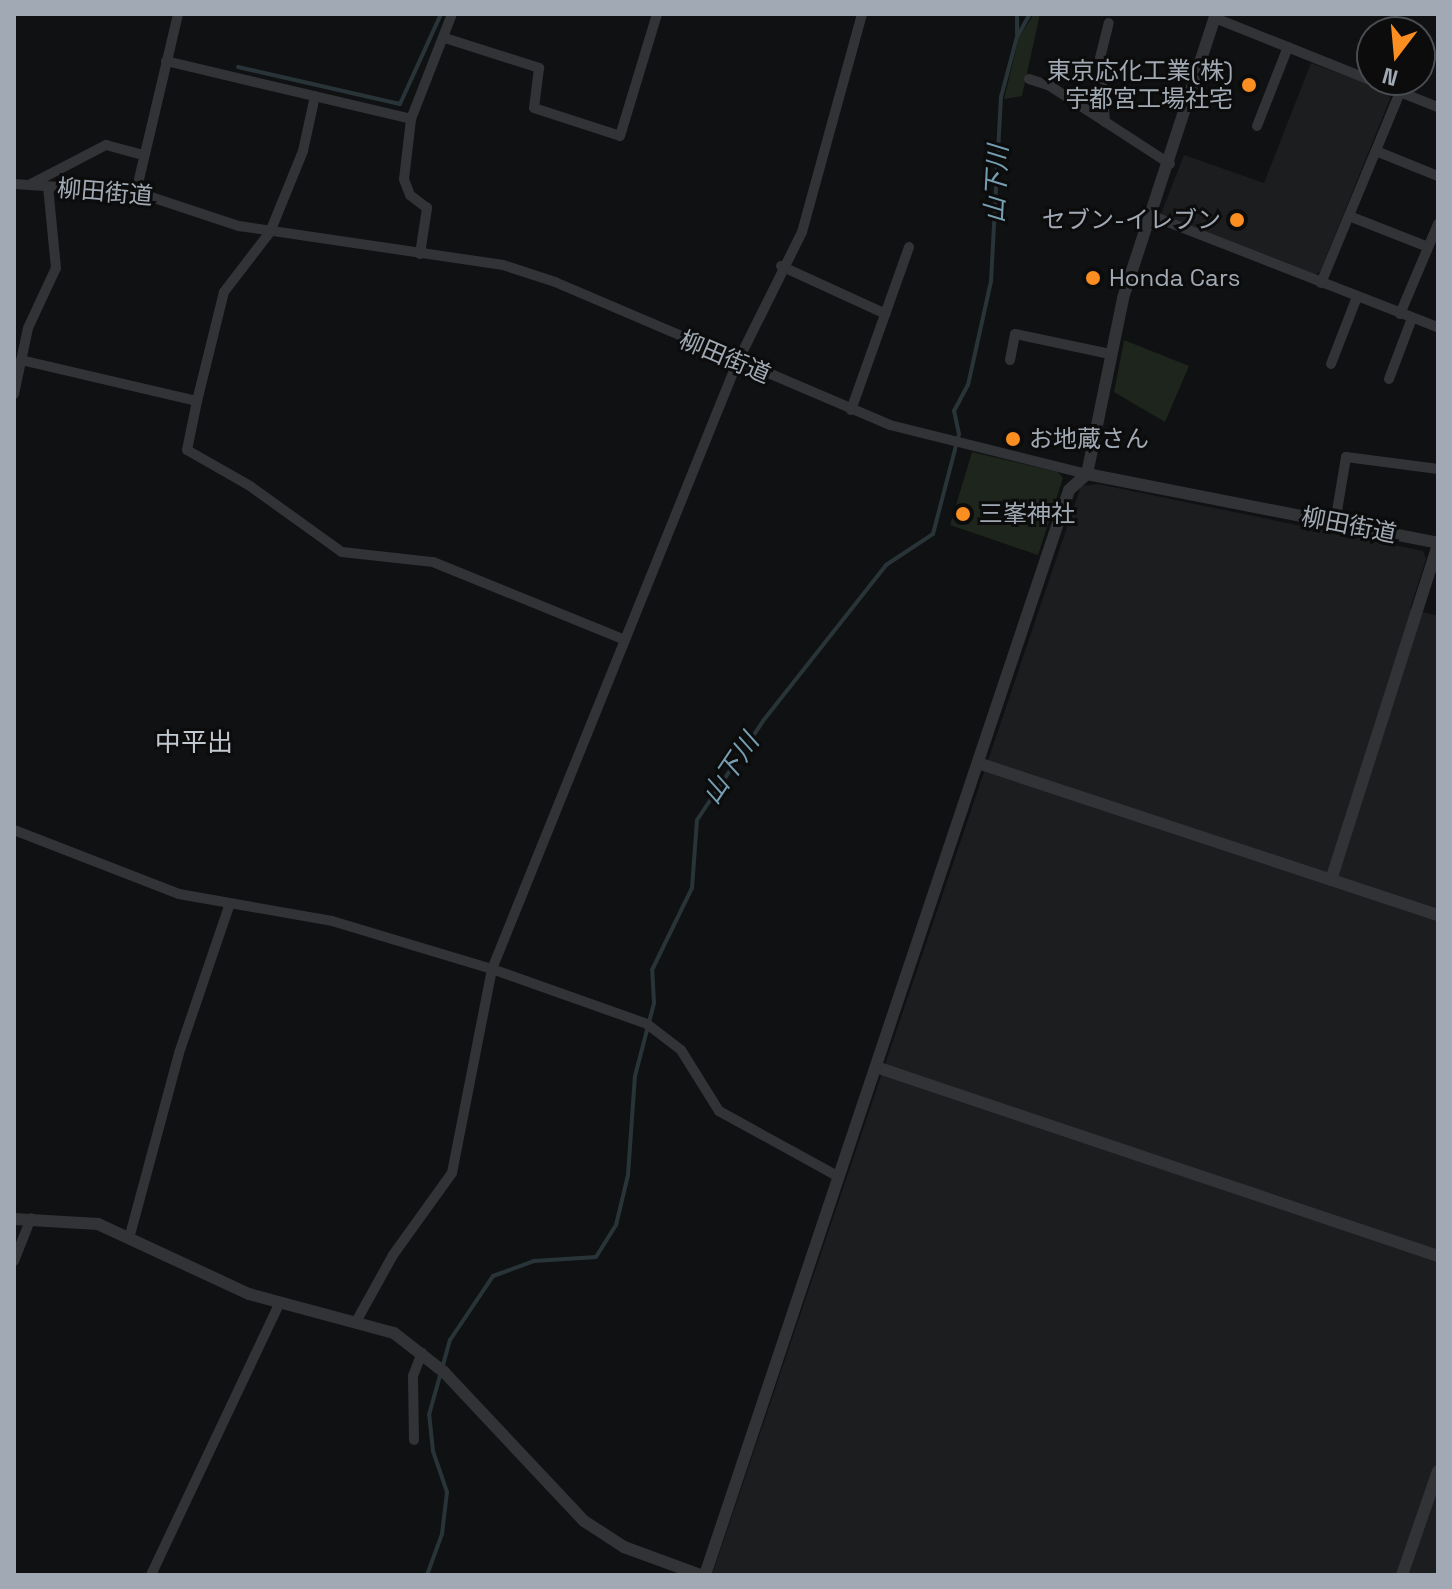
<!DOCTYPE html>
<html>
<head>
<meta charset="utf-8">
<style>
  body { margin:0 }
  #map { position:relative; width:1452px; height:1589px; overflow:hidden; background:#101112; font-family:"Space Grotesk","Noto Sans JP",sans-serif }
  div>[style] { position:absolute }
  .built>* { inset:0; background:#1c1d1f }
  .green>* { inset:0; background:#1d251d }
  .stream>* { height:4px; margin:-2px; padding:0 2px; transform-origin:2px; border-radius:2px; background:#293438 }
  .minor>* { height:10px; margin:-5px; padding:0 5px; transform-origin:5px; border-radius:5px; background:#313337 }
  .tertiary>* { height:12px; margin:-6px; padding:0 6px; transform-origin:6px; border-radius:6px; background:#313337 }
  .dots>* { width:22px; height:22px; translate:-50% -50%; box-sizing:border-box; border:4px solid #0c0c0d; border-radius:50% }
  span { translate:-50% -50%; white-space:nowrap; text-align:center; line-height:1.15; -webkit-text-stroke:6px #0c0c0d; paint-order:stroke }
  .poi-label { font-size:24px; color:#a1aab4 }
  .right { translate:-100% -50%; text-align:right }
  .left { translate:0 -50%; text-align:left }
  .street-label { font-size:24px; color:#a1aab4 }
  .water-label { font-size:26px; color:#759fb1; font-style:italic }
  .neighbourhood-label { font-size:26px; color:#c2c8cf }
  .frame { position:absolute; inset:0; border:16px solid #a1aab4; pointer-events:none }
  .north { position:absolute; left:1356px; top:16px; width:80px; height:80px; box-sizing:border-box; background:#0c0c0d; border:2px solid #484b50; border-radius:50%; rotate:196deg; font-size:22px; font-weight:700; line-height:32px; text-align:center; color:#a1aab4 }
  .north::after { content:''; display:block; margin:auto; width:28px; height:36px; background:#fa8e21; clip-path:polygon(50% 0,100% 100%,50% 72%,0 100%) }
</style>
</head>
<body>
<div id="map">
  <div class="built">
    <i style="clip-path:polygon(1311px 63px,1389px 92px,1390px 99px,1320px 272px,1314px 275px,1161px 214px,1184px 155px,1264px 183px)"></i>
    <i style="clip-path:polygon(1098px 484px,1423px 551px,1426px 559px,1410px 609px,1438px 616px,1438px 1575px,712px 1575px,1081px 486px)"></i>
  </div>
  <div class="green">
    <i style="clip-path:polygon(1034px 14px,1040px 14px,1022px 96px,1004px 99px,1019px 37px)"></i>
    <i style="clip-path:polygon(1124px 340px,1189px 366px,1165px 422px,1114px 392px)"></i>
    <i style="clip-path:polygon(972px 452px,1058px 472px,1063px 478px,1038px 555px,950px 525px)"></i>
  </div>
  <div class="stream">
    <i style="left:1017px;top:14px;width:20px;rotate:90deg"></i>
    <i style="left:238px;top:67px;width:166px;rotate:12.9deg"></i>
    <i style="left:400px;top:104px;width:99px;rotate:-65.5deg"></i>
    <i style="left:427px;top:1575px;width:44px;rotate:-69.9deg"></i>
    <i style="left:442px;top:1534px;width:42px;rotate:-83.2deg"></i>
    <i style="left:447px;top:1492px;width:43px;rotate:-108.9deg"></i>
    <i style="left:433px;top:1451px;width:36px;rotate:-96deg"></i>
    <i style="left:429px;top:1415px;width:78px;rotate:-74.4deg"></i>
    <i style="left:450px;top:1340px;width:77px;rotate:-56.1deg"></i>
    <i style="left:493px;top:1276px;width:44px;rotate:-20.1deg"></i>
    <i style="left:534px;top:1261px;width:62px;rotate:-3.7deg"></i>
    <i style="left:596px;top:1257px;width:38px;rotate:-58deg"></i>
    <i style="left:616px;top:1225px;width:51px;rotate:-76.5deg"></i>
    <i style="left:628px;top:1175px;width:99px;rotate:-86deg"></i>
    <i style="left:635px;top:1076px;width:75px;rotate:-75.4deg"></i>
    <i style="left:654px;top:1003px;width:33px;rotate:-93deg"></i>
    <i style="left:652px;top:970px;width:91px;rotate:-64deg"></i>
    <i style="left:692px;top:888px;width:68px;rotate:-85.8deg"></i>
    <i style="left:697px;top:820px;width:119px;rotate:-56.3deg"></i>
    <i style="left:763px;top:721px;width:199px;rotate:-51.7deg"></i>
    <i style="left:886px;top:565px;width:56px;rotate:-33.4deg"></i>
    <i style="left:933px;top:534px;width:103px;rotate:-75.4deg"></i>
    <i style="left:959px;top:434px;width:24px;rotate:-102deg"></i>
    <i style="left:954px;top:411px;width:30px;rotate:-62deg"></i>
    <i style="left:968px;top:385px;width:107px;rotate:-77.5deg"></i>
    <i style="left:991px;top:281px;width:184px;rotate:-86.9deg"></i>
    <i style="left:1001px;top:97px;width:62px;rotate:-75.1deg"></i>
    <i style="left:1017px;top:37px;width:26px;rotate:-61deg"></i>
  </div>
  <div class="minor">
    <i style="left:1215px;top:18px;width:240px;rotate:21.8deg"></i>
    <i style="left:445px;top:38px;width:99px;rotate:17.7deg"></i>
    <i style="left:539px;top:68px;width:40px;rotate:97.1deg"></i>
    <i style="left:534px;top:108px;width:90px;rotate:18deg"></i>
    <i style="left:620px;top:136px;width:127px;rotate:-73.1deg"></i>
    <i style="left:166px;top:61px;width:252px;rotate:13.3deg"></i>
    <i style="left:1029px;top:79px;width:22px;rotate:18deg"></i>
    <i style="left:1050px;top:86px;width:143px;rotate:33deg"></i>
    <i style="left:1105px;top:122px;width:64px;rotate:-94.5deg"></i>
    <i style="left:1100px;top:58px;width:36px;rotate:-76deg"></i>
    <i style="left:1257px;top:126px;width:85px;rotate:-68.6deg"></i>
    <i style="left:1376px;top:151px;width:67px;rotate:22deg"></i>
    <i style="left:14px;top:184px;width:122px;rotate:3.8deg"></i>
    <i style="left:136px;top:192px;width:108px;rotate:18.3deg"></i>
    <i style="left:239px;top:226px;width:267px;rotate:8.4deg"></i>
    <i style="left:503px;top:265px;width:55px;rotate:18.1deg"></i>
    <i style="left:555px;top:282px;width:364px;rotate:23.1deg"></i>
    <i style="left:890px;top:425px;width:203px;rotate:14deg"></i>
    <i style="left:29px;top:185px;width:87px;rotate:-27.5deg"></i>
    <i style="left:106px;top:145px;width:38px;rotate:15deg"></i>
    <i style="left:136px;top:192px;width:183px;rotate:-76.7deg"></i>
    <i style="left:1150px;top:215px;width:309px;rotate:21.3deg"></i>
    <i style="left:1349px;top:216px;width:85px;rotate:21.4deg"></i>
    <i style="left:420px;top:254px;width:47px;rotate:-81.3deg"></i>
    <i style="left:427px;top:208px;width:21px;rotate:-143deg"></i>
    <i style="left:410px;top:195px;width:17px;rotate:-111deg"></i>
    <i style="left:404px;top:179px;width:60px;rotate:-83.3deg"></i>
    <i style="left:411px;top:119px;width:113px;rotate:-68.7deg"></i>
    <i style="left:781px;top:266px;width:115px;rotate:24.6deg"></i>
    <i style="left:1321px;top:283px;width:207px;rotate:-67.5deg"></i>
    <i style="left:1400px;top:314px;width:98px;rotate:-67.1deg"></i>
    <i style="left:21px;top:360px;width:181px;rotate:13.1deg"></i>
    <i style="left:197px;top:401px;width:50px;rotate:101.5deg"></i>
    <i style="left:187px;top:450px;width:73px;rotate:29.7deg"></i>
    <i style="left:250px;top:486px;width:113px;rotate:35.7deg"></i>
    <i style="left:342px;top:552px;width:92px;rotate:6.3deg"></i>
    <i style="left:433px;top:562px;width:207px;rotate:22.1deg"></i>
    <i style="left:1010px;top:360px;width:26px;rotate:-79deg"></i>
    <i style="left:1015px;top:334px;width:97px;rotate:11.9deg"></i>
    <i style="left:1331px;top:364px;width:72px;rotate:-68.8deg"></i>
    <i style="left:1389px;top:379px;width:65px;rotate:-69.3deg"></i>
    <i style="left:14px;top:394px;width:67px;rotate:-78deg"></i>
    <i style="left:28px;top:328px;width:66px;rotate:-65deg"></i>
    <i style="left:56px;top:268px;width:81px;rotate:-95.6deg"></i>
    <i style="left:197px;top:401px;width:112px;rotate:-76.1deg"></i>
    <i style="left:224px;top:292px;width:76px;rotate:-52.5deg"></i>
    <i style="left:270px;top:232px;width:87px;rotate:-67.8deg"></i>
    <i style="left:303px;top:151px;width:56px;rotate:-77.7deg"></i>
    <i style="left:851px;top:410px;width:173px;rotate:-70.4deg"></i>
    <i style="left:1335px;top:523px;width:67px;rotate:-80.5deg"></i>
    <i style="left:1346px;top:457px;width:93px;rotate:7.4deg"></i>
    <i style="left:14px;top:830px;width:177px;rotate:21.2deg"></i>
    <i style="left:179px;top:894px;width:155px;rotate:10deg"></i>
    <i style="left:332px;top:921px;width:167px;rotate:16.7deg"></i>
    <i style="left:492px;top:969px;width:164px;rotate:19.5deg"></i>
    <i style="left:647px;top:1024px;width:43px;rotate:37.4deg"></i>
    <i style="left:681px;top:1050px;width:72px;rotate:58.1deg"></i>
    <i style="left:719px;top:1111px;width:137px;rotate:28.8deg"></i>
    <i style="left:130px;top:1235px;width:188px;rotate:-74.9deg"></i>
    <i style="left:179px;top:1053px;width:155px;rotate:-71.2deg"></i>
    <i style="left:14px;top:1261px;width:46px;rotate:-68.4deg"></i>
    <i style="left:357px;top:1320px;width:74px;rotate:-61deg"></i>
    <i style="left:393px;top:1255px;width:101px;rotate:-54.3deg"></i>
    <i style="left:452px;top:1173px;width:208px;rotate:-78.9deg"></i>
    <i style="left:492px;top:969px;width:654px;rotate:-67.99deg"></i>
    <i style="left:737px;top:363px;width:146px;rotate:-63.6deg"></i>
    <i style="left:802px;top:232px;width:226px;rotate:-74.6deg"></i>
    <i style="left:414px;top:1440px;width:64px;rotate:-90.9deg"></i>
    <i style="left:413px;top:1376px;width:25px;rotate:-69deg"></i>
    <i style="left:151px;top:1575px;width:300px;rotate:-64.7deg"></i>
  </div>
  <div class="tertiary">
    <i style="left:1087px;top:474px;width:358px;rotate:11.1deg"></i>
    <i style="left:978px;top:763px;width:484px;rotate:18.3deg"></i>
    <i style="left:1331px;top:880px;width:352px;rotate:-72.3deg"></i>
    <i style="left:876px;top:1067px;width:593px;rotate:18.59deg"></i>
    <i style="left:14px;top:1219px;width:84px;rotate:3.4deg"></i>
    <i style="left:98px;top:1224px;width:166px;rotate:24.9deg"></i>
    <i style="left:249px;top:1294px;width:150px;rotate:15.1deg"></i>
    <i style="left:394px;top:1333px;width:63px;rotate:38deg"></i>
    <i style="left:444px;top:1372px;width:204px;rotate:46.8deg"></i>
    <i style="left:584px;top:1521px;width:48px;rotate:33deg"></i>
    <i style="left:624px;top:1547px;width:81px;rotate:20.2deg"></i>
    <i style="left:705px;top:1575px;width:1144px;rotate:-71.45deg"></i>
    <i style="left:1069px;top:490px;width:24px;rotate:-42deg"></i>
    <i style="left:1087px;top:474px;width:180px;rotate:-78.4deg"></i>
    <i style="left:1123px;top:298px;width:299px;rotate:-71.9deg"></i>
    <i style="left:1402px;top:1575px;width:110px;rotate:-70.9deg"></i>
  </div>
  <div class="dots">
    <i style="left:1249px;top:85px;background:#fa8e21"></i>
    <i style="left:1237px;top:220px;background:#fa8e21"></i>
    <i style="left:1093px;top:278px;background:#fa8e21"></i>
    <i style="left:1013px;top:439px;background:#fa8e21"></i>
    <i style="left:963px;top:514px;background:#fa8e21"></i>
  </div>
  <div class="poi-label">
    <span class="right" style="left:1233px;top:85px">東京応化工業(株)<br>宇都宮工場社宅</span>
    <span class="right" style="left:1221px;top:220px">セブン-イレブン</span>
    <span class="left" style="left:1109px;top:278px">Honda Cars</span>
    <span class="left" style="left:1029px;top:439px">お地蔵さん</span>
    <span class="left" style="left:979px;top:514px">三峯神社</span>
  </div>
  <div class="street-label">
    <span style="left:105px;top:192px;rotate:5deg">柳田街道</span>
    <span style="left:725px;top:357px;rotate:23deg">柳田街道</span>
    <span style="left:1349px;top:525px;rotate:11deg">柳田街道</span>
  </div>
  <div class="water-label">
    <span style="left:997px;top:184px;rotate:-87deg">山下川</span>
    <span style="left:731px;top:769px;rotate:-56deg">山下川</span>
  </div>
  <div class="neighbourhood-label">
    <span style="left:194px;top:743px">中平出</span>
  </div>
  <div class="frame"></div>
  <div class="north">N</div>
</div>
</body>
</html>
